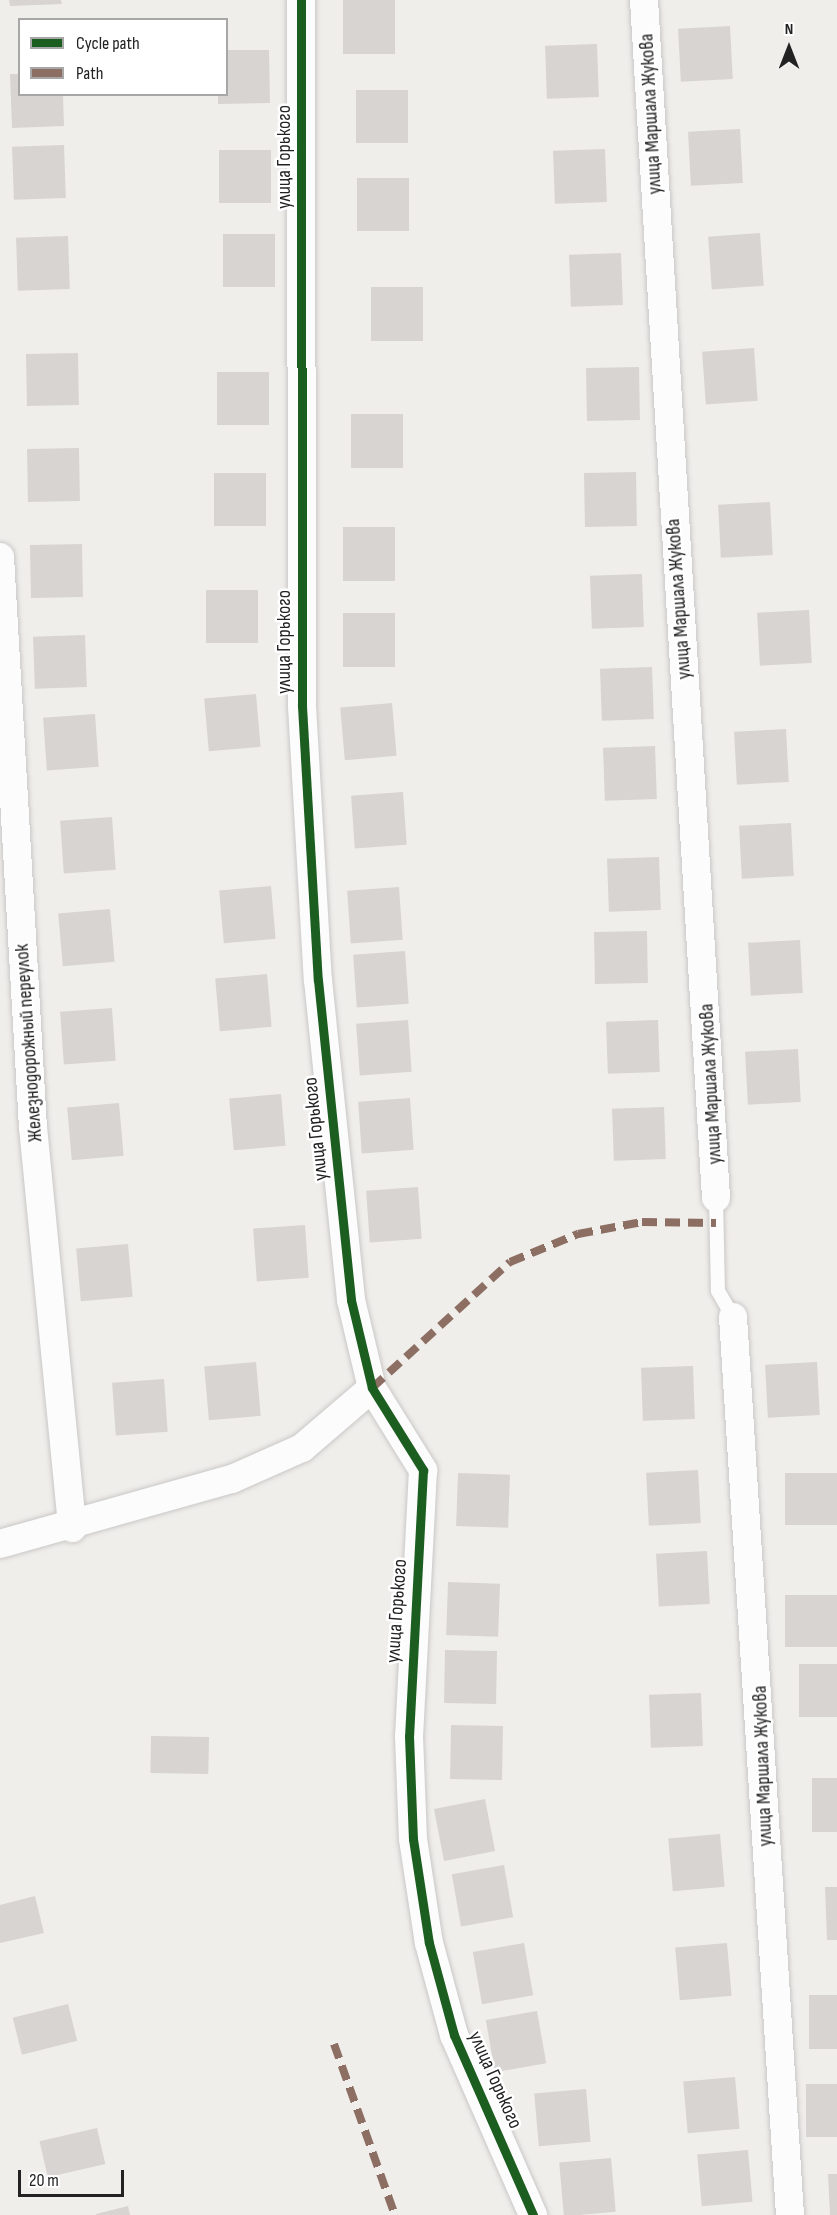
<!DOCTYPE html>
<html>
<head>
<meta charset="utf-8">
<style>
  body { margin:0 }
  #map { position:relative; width:837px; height:2215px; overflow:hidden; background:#f0eeeb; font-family:"Sofia Sans Condensed",sans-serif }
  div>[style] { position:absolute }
  .building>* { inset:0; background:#d7d4d2; transform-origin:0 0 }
  .roads { filter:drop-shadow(0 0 2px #c9c8c7) drop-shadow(0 0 2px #c9c8c7) }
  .lane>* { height:14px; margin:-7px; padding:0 7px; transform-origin:7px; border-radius:7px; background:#fdfcfc }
  .street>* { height:28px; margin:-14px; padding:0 14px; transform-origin:14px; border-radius:14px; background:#fdfcfc }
  .quiet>* { height:8px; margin-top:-4px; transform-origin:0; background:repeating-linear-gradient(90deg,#8d6e63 0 15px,transparent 0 23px) }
  .cycleway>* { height:9px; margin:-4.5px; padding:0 4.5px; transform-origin:4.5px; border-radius:4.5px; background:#1b5e20 }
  span { translate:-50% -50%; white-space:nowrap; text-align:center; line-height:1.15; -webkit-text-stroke:5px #fff; paint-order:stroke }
  .street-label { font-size:20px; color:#222 }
  .legend { position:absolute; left:18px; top:18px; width:210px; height:78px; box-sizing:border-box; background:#fff; border:2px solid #a7a7a7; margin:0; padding:8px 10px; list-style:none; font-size:18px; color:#222 }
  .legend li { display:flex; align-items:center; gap:12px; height:30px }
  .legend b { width:30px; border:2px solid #a7a7a7 }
  .north { position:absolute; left:759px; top:18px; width:60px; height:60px; -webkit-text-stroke:4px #fff; paint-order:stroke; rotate:0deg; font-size:16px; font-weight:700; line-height:24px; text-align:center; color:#222 }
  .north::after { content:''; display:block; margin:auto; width:21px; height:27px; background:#222; clip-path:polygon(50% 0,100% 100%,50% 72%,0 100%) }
  .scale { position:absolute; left:18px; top:2170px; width:106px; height:27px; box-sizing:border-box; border:3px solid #222; border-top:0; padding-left:8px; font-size:18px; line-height:21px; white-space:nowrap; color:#222; -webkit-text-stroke:4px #fff; paint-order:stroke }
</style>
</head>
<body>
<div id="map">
  <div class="building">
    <i style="clip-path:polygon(9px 0,61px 0,62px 4px,10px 6px)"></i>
    <i style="left:343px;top:0;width:52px;height:54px"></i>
    <i style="left:730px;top:26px;width:53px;height:52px;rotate:87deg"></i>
    <i style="left:597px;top:44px;width:53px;height:52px;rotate:88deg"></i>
    <i style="clip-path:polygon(226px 50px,269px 50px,270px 103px,218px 104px,218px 94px,226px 94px)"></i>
    <i style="clip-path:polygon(10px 74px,20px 74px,20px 94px,63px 94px,64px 126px,12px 128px)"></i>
    <i style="left:356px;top:90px;width:52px;height:53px"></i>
    <i style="left:740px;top:129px;width:54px;height:52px;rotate:87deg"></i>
    <i style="left:64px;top:145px;width:53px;height:52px;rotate:88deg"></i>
    <i style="left:605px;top:149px;width:53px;height:52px;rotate:88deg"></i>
    <i style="left:271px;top:150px;width:53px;height:52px;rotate:90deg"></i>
    <i style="left:357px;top:178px;width:52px;height:53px"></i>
    <i style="left:760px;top:233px;width:53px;height:52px;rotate:86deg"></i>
    <i style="left:275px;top:234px;width:53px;height:52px;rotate:90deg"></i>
    <i style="left:68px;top:236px;width:53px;height:52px;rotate:88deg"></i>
    <i style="left:621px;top:253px;width:52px;height:52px;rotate:88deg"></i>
    <i style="left:371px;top:287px;width:52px;height:54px"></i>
    <i style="left:754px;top:348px;width:53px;height:52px;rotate:86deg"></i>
    <i style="left:78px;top:353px;width:52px;height:52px;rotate:89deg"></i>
    <i style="left:639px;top:367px;width:53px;height:53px;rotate:89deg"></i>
    <i style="left:217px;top:372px;width:52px;height:53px"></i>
    <i style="left:403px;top:414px;width:54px;height:52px;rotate:90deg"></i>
    <i style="left:79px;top:448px;width:53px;height:52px;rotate:89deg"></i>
    <i style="left:636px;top:472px;width:54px;height:52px;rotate:89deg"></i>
    <i style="left:214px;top:473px;width:52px;height:53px"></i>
    <i style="left:770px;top:502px;width:53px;height:52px;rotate:87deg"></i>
    <i style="left:343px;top:527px;width:52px;height:54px"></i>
    <i style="left:82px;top:544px;width:53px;height:52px;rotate:89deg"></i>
    <i style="left:642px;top:574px;width:53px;height:52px;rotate:88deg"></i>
    <i style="left:206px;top:590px;width:52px;height:53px"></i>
    <i style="left:809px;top:610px;width:53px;height:52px;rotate:87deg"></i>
    <i style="left:343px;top:613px;width:52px;height:54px"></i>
    <i style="left:85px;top:635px;width:52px;height:52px;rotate:88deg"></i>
    <i style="left:652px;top:667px;width:52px;height:52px;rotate:88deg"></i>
    <i style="left:256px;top:694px;width:53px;height:52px;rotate:85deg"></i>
    <i style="left:392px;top:703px;width:53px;height:52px;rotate:85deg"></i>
    <i style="left:95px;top:714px;width:53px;height:52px;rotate:86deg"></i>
    <i style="left:786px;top:729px;width:53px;height:52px;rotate:87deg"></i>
    <i style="left:655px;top:746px;width:53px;height:52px;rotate:88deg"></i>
    <i style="left:403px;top:792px;width:53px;height:52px;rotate:86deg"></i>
    <i style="left:112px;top:817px;width:53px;height:52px;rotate:86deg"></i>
    <i style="left:791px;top:823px;width:53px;height:52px;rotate:87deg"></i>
    <i style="left:659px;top:857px;width:53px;height:52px;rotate:88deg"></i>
    <i style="left:271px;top:886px;width:53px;height:52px;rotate:85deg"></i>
    <i style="left:399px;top:887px;width:53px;height:52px;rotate:86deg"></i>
    <i style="left:110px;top:909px;width:53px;height:52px;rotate:85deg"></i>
    <i style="left:647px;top:931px;width:52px;height:53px;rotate:89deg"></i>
    <i style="left:800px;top:940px;width:53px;height:52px;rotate:87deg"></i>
    <i style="left:405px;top:951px;width:53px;height:52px;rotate:86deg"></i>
    <i style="left:267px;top:974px;width:53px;height:52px;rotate:85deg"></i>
    <i style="left:112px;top:1008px;width:53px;height:52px;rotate:86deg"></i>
    <i style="left:408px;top:1020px;width:52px;height:52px;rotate:86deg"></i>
    <i style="left:658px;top:1020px;width:52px;height:52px;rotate:88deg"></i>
    <i style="left:798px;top:1049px;width:53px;height:53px;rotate:87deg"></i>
    <i style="left:281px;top:1094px;width:52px;height:52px;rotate:85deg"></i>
    <i style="left:410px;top:1098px;width:52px;height:52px;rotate:86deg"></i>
    <i style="left:119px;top:1103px;width:53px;height:52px;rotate:85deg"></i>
    <i style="left:664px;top:1107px;width:52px;height:52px;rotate:88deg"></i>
    <i style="left:418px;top:1187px;width:52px;height:52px;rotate:86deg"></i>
    <i style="left:305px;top:1225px;width:53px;height:52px;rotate:86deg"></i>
    <i style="left:128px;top:1244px;width:53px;height:52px;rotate:85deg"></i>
    <i style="left:256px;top:1362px;width:54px;height:52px;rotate:85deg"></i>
    <i style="left:817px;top:1362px;width:53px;height:52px;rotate:87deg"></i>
    <i style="left:693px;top:1366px;width:53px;height:52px;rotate:88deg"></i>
    <i style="left:164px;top:1379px;width:53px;height:52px;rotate:86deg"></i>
    <i style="left:698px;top:1470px;width:53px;height:52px;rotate:87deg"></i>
    <i style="left:458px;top:1473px;width:52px;height:53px;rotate:2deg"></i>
    <i style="left:837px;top:1473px;width:52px;height:52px;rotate:90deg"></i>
    <i style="left:707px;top:1551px;width:53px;height:51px;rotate:87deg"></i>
    <i style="left:448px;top:1582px;width:52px;height:53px;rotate:2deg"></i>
    <i style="left:837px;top:1595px;width:52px;height:52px;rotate:90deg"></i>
    <i style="left:445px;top:1650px;width:52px;height:53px;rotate:1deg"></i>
    <i style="left:837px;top:1664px;width:53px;height:38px;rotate:90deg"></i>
    <i style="left:701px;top:1693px;width:53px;height:52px;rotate:88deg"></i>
    <i style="left:451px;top:1725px;width:52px;height:54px;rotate:1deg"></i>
    <i style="left:151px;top:1736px;width:58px;height:37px;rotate:1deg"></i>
    <i style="left:837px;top:1778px;width:54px;height:25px;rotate:90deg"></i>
    <i style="left:485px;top:1799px;width:53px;height:52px;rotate:79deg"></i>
    <i style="left:720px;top:1834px;width:53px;height:52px;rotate:85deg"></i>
    <i style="left:504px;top:1865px;width:53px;height:53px;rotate:80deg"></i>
    <i style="clip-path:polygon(825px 1887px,837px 1887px,837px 1940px,827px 1940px)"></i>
    <i style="clip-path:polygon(35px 1896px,44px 1933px,0 1943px,0 1905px)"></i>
    <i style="left:524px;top:1943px;width:53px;height:52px;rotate:80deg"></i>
    <i style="left:727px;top:1943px;width:53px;height:52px;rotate:85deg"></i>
    <i style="left:837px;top:1995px;width:54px;height:28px;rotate:90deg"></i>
    <i style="left:68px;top:2004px;width:38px;height:57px;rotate:76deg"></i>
    <i style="left:537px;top:2011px;width:53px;height:52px;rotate:80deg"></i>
    <i style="left:735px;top:2077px;width:52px;height:52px;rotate:85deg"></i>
    <i style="left:837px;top:2084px;width:53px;height:31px;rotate:90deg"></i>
    <i style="left:586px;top:2089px;width:53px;height:52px;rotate:85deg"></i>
    <i style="left:97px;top:2128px;width:37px;height:59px;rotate:77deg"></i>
    <i style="left:748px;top:2150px;width:52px;height:51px;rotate:85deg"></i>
    <i style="left:611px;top:2158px;width:54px;height:52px;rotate:85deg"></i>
    <i style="clip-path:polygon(828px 2174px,837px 2174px,837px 2215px,830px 2215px)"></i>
    <i style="clip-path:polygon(128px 2206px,130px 2215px,96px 2215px,96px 2214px)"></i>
  </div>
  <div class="roads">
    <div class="lane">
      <i style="left:716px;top:1198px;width:93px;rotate:88.8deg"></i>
      <i style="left:718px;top:1291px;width:30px;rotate:60deg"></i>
    </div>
    <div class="street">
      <i style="left:301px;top:0;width:706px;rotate:89.92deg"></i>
      <i style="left:302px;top:706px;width:274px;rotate:86.7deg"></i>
      <i style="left:318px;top:980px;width:322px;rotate:84.1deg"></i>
      <i style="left:351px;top:1300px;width:90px;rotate:76.6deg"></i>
      <i style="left:372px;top:1388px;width:97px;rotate:58.1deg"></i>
      <i style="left:423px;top:1470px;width:266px;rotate:93deg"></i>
      <i style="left:409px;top:1736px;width:103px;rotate:87.8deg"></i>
      <i style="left:413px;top:1839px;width:105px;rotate:81.3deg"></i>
      <i style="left:429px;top:1943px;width:95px;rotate:74.8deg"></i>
      <i style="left:454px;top:2035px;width:197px;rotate:66.3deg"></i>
      <i style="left:644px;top:0;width:1200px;rotate:86.56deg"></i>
      <i style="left:0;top:557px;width:571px;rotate:86.69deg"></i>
      <i style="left:33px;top:1127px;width:403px;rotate:84.4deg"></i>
      <i style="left:733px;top:1317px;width:900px;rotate:86.37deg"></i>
      <i style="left:0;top:1544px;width:241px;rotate:-15.7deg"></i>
      <i style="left:232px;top:1479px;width:77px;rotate:-23.9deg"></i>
      <i style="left:302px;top:1448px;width:92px;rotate:-40.6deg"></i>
    </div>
  </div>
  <div class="quiet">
    <i style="left:372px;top:1388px;width:187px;rotate:-42.4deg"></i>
    <i style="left:510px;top:1262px;width:74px;rotate:-22.4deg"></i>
    <i style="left:578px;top:1234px;width:65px;rotate:-10.6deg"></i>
    <i style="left:642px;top:1222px;width:74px;rotate:0.8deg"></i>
    <i style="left:334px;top:2044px;width:182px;rotate:70.4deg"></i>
  </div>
  <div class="cycleway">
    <i style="left:301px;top:0;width:706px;rotate:89.92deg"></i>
    <i style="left:302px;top:706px;width:274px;rotate:86.7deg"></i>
    <i style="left:318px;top:980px;width:322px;rotate:84.1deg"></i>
    <i style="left:351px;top:1300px;width:90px;rotate:76.6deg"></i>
    <i style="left:372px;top:1388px;width:97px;rotate:58.1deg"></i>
    <i style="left:423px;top:1470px;width:266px;rotate:93deg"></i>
    <i style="left:409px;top:1736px;width:103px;rotate:87.8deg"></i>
    <i style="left:413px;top:1839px;width:105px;rotate:81.3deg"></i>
    <i style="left:429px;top:1943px;width:95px;rotate:74.8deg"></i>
    <i style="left:454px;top:2035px;width:197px;rotate:66.3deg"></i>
  </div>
  <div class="street-label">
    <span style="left:651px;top:114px;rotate:-93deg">улица Маршала Жукова</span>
    <span style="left:284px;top:157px;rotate:-90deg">улица Горького</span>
    <span style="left:679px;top:599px;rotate:-94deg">улица Маршала Жукова</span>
    <span style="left:284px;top:642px;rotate:-90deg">улица Горького</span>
    <span style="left:29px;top:1043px;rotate:-94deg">Железнодорожный переулок</span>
    <span style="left:711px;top:1084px;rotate:-93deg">улица Маршала Жукова</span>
    <span style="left:316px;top:1129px;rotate:-96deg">улица Горького</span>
    <span style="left:397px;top:1611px;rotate:-86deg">улица Горького</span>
    <span style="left:763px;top:1766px;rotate:-92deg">улица Маршала Жукова</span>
    <span style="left:495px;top:2080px;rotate:66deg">улица Горького</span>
  </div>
  <ul class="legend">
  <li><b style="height:8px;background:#1b5e20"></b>Cycle path</li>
  <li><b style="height:8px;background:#8d6e63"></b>Path</li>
  </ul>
  <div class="north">N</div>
  <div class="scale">20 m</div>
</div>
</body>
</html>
